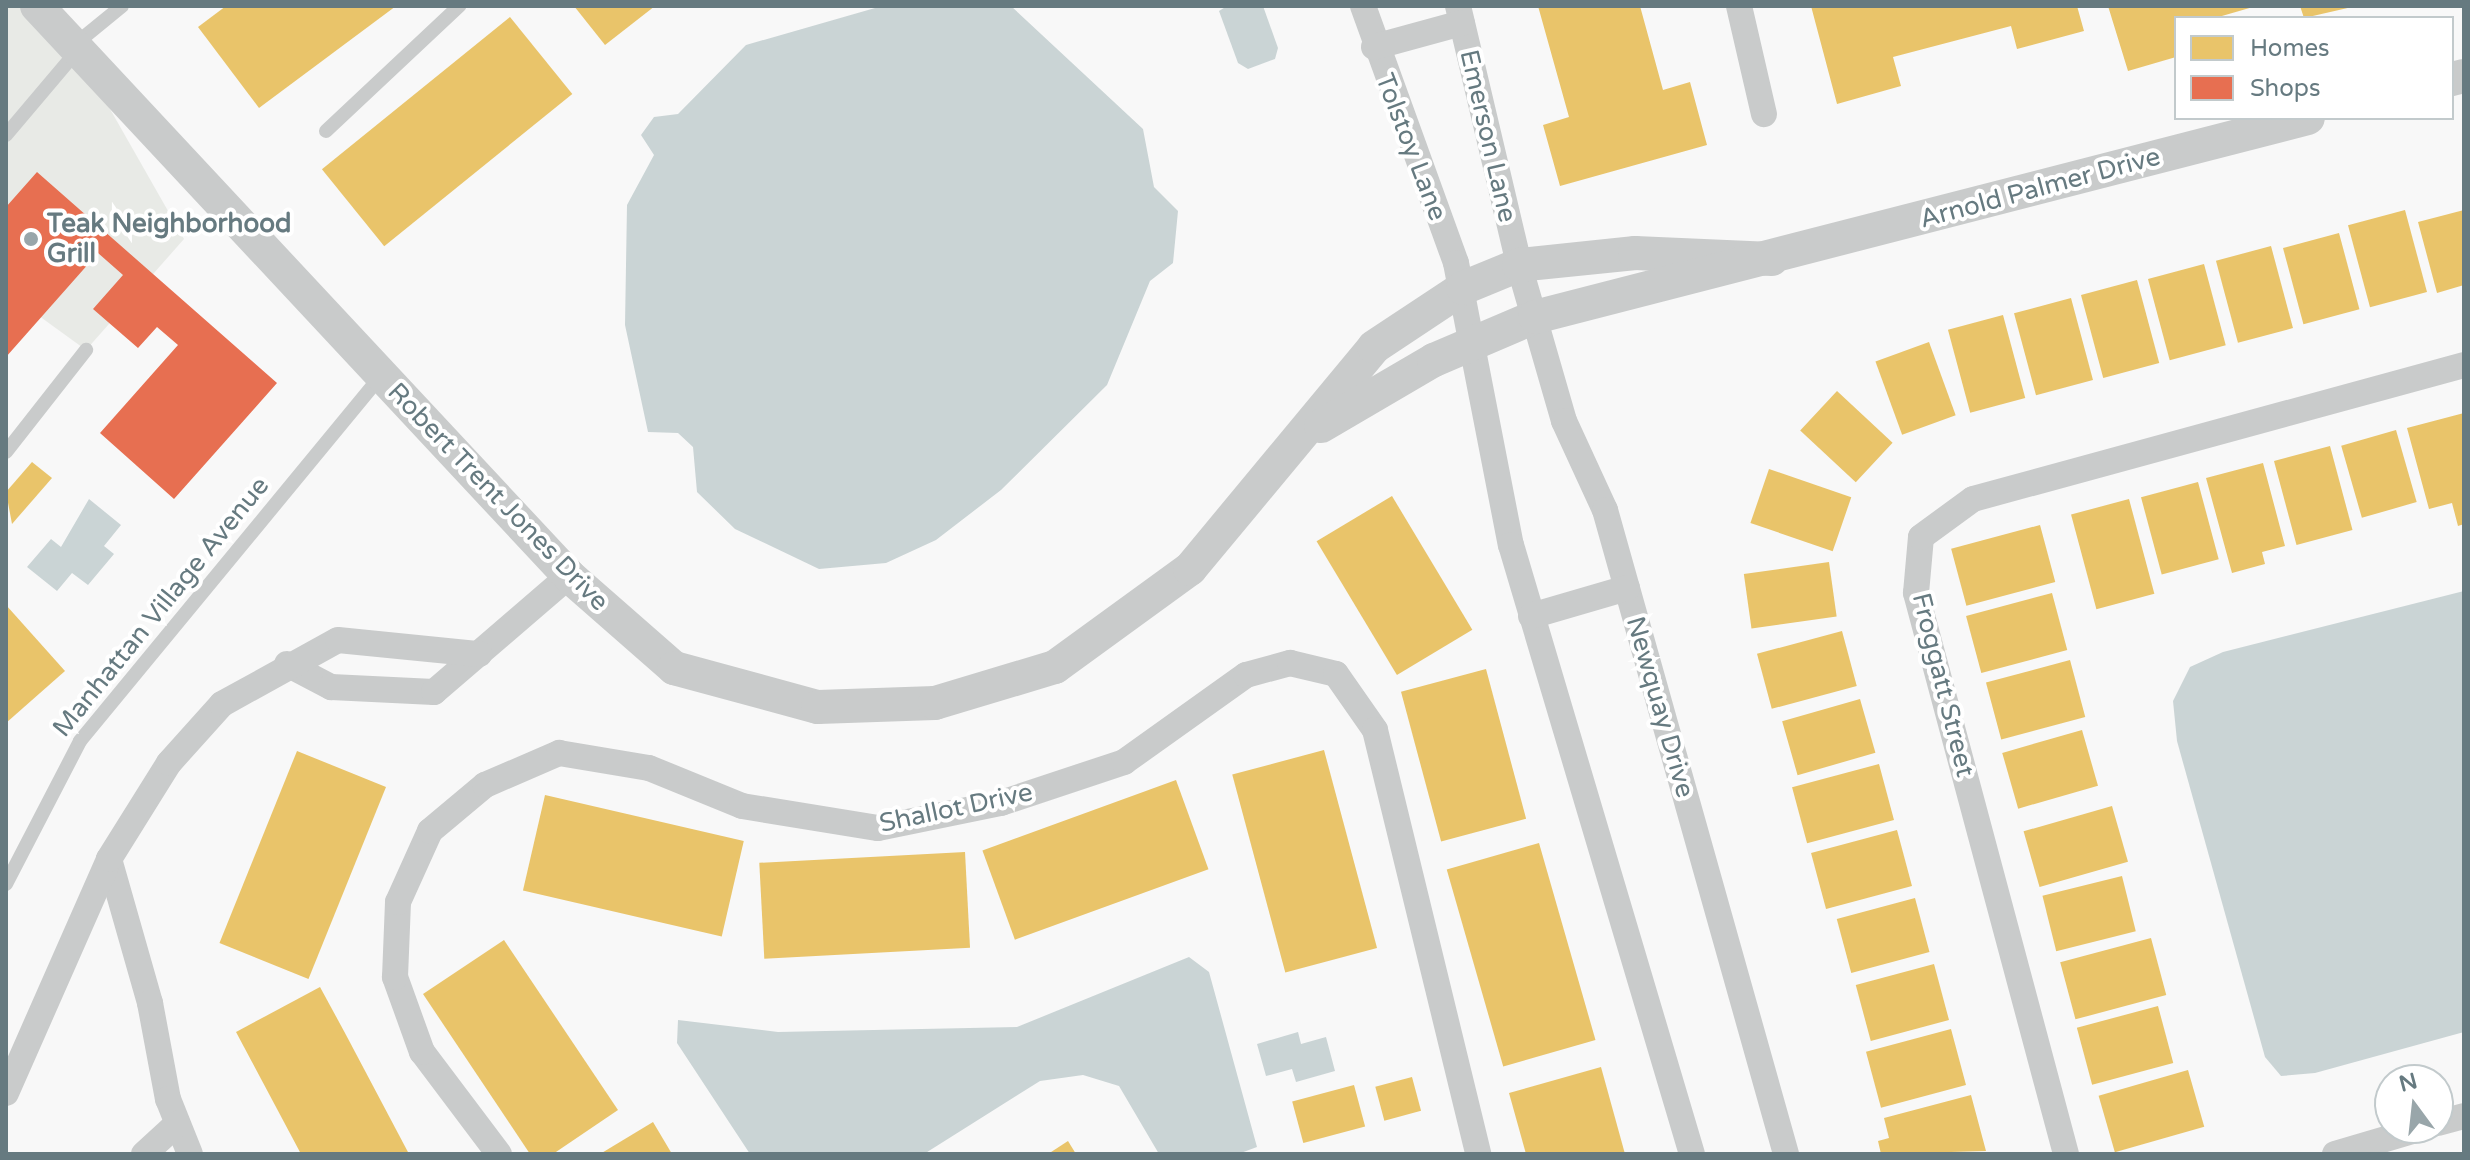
<!DOCTYPE html>
<html>
<head>
<meta charset="utf-8">
<style>
  body { margin:0 }
  #map { position:relative; width:2470px; height:1160px; overflow:hidden; background:#f8f8f8; font-family:"Varela Round",sans-serif }
  div>[style] { position:absolute }
  .green>* { inset:0; background:#e8eae6 }
  .water>* { inset:0; background:#cad4d5 }
  .homes>* { inset:0; background:#e9c46a; transform-origin:0 0 }
  .shops>* { inset:0; background:#e76f51 }
  .service>* { height:14px; margin:-7px; padding:0 7px; transform-origin:7px; border-radius:7px; background:#c9cbcb }
  .minor>* { height:26px; margin:-13px; padding:0 13px; transform-origin:13px; border-radius:13px; background:#c9cbcb }
  .tertiary>* { height:34px; margin:-17px; padding:0 17px; transform-origin:17px; border-radius:17px; background:#c9cbcb }
  .dots>* { width:22px; height:22px; translate:-50% -50%; box-sizing:border-box; border:4px solid #fff; border-radius:50% }
  span { translate:-50% -50%; white-space:nowrap; text-align:center; line-height:1.15; -webkit-text-stroke:8px #fff; paint-order:stroke }
  .street-label { font-size:26px; color:#667a80 }
  .poi-label { font-size:26px; color:#667a80; font-weight:700 }
  .left { translate:0 -50%; text-align:left }
  .frame { position:absolute; inset:0; border:8px solid #667a80; pointer-events:none }
  .legend { position:absolute; left:2174px; top:16px; width:280px; height:104px; box-sizing:border-box; background:#fff; border:2px solid #c2cacc; margin:0; padding:10px 14px; list-style:none; font-size:24px; color:#667a80 }
  .legend li { display:flex; align-items:center; gap:16px; height:40px }
  .legend b { width:40px; border:2px solid #c2cacc }
  .north { position:absolute; left:2374px; top:1064px; width:80px; height:80px; box-sizing:border-box; background:#fff; border:2px solid #c2cacc; border-radius:50%; rotate:345deg; font-size:22px; font-weight:700; line-height:32px; text-align:center; color:#667a80 }
  .north::after { content:''; display:block; margin:auto; width:28px; height:36px; background:#99a6aa; clip-path:polygon(50% 0,100% 100%,50% 72%,0 100%) }
</style>
</head>
<body>
<div id="map">
  <div class="green">
    <i style="clip-path:polygon(6px 6px,37px 6px,77px 51px,184px 239px,86px 350px,6px 292px)"></i>
  </div>
  <div class="water">
    <i style="clip-path:polygon(882px 6px,1011px 6px,1143px 129px,1154px 187px,1178px 211px,1173px 263px,1150px 281px,1107px 385px,1001px 490px,936px 540px,886px 563px,819px 569px,735px 529px,697px 492px,693px 447px,678px 433px,648px 432px,625px 325px,627px 205px,654px 155px,641px 135px,654px 117px,678px 114px,746px 45px)"></i>
    <i style="clip-path:polygon(1227px 6px,1263px 6px,1278px 48px,1275px 59px,1248px 69px,1238px 63px,1219px 11px)"></i>
    <i style="clip-path:polygon(89px 499px,121px 525px,104px 546px,114px 554px,88px 585px,72px 573px,57px 591px,27px 567px,51px 539px,61px 547px)"></i>
    <i style="clip-path:polygon(2464px 591px,2464px 1032px,2315px 1073px,2281px 1076px,2265px 1057px,2177px 741px,2173px 701px,2190px 667px,2223px 652px)"></i>
    <i style="clip-path:polygon(1189px 957px,1209px 972px,1257px 1147px,1238px 1154px,1159px 1154px,1119px 1086px,1083px 1075px,1040px 1081px,924px 1154px,750px 1154px,677px 1043px,678px 1020px,778px 1032px,1017px 1027px)"></i>
    <i style="clip-path:polygon(1298px 1032px,1301px 1044px,1326px 1037px,1335px 1071px,1296px 1082px,1292px 1069px,1266px 1076px,1257px 1044px)"></i>
  </div>
  <div class="homes">
    <i style="clip-path:polygon(226px 6px,396px 6px,259px 108px,198px 27px)"></i>
    <i style="clip-path:polygon(574px 6px,655px 6px,605px 45px)"></i>
    <i style="clip-path:polygon(1538px 6px,1640px 6px,1663px 90px,1690px 82px,1707px 145px,1560px 186px,1543px 125px,1569px 117px)"></i>
    <i style="clip-path:polygon(1811px 6px,2077px 6px,2084px 31px,2017px 49px,2011px 26px,1893px 57px,1901px 86px,1837px 104px)"></i>
    <i style="clip-path:polygon(2108px 6px,2252px 6px,2253px 7px,2215px 18px,2176px 18px,2176px 57px,2128px 71px)"></i>
    <i style="clip-path:polygon(2300px 6px,2352px 6px,2352px 7px,2304px 18px)"></i>
    <i style="left:510px;top:17px;width:99px;height:242px;rotate:51deg"></i>
    <i style="left:2405px;top:210px;width:85px;height:59px;rotate:75deg"></i>
    <i style="clip-path:polygon(2464px 210px,2464px 285px,2437px 293px,2418px 222px)"></i>
    <i style="left:2339px;top:233px;width:79px;height:58px;rotate:75deg"></i>
    <i style="left:2271px;top:246px;width:85px;height:57px;rotate:75deg"></i>
    <i style="left:2204px;top:264px;width:84px;height:58px;rotate:75deg"></i>
    <i style="left:2137px;top:280px;width:86px;height:58px;rotate:75deg"></i>
    <i style="left:2071px;top:298px;width:85px;height:59px;rotate:75deg"></i>
    <i style="left:2003px;top:315px;width:86px;height:57px;rotate:75deg"></i>
    <i style="left:1929px;top:342px;width:78px;height:57px;rotate:70deg"></i>
    <i style="left:1837px;top:391px;width:76px;height:54px;rotate:43deg"></i>
    <i style="clip-path:polygon(2464px 413px,2464px 524px,2458px 526px,2452px 503px,2429px 509px,2407px 428px)"></i>
    <i style="left:2396px;top:430px;width:75px;height:57px;rotate:74deg"></i>
    <i style="left:2330px;top:446px;width:87px;height:58px;rotate:75deg"></i>
    <i style="clip-path:polygon(32px 462px,52px 478px,12px 524px,6px 492px)"></i>
    <i style="clip-path:polygon(2263px 463px,2285px 546px,2262px 552px,2265px 564px,2232px 573px,2206px 478px)"></i>
    <i style="left:1769px;top:469px;width:87px;height:57px;rotate:19deg"></i>
    <i style="left:2198px;top:482px;width:80px;height:59px;rotate:75deg"></i>
    <i style="left:1392px;top:496px;width:156px;height:88px;rotate:59deg"></i>
    <i style="left:2129px;top:499px;width:98px;height:60px;rotate:75deg"></i>
    <i style="left:2040px;top:525px;width:59px;height:92px;rotate:75deg"></i>
    <i style="left:1829px;top:562px;width:55px;height:86px;rotate:82deg"></i>
    <i style="left:2052px;top:593px;width:59px;height:89px;rotate:75deg"></i>
    <i style="clip-path:polygon(6px 605px,65px 671px,6px 723px)"></i>
    <i style="left:1842px;top:631px;width:57px;height:88px;rotate:75deg"></i>
    <i style="left:2070px;top:660px;width:59px;height:87px;rotate:75deg"></i>
    <i style="left:1486px;top:669px;width:155px;height:88px;rotate:75deg"></i>
    <i style="left:1860px;top:699px;width:56px;height:81px;rotate:74deg"></i>
    <i style="left:2082px;top:730px;width:58px;height:83px;rotate:74deg"></i>
    <i style="left:1324px;top:750px;width:205px;height:95px;rotate:75deg"></i>
    <i style="left:297px;top:751px;width:96px;height:207px;rotate:22deg"></i>
    <i style="left:1879px;top:764px;width:58px;height:90px;rotate:75deg"></i>
    <i style="left:1176px;top:780px;width:95px;height:206px;rotate:70deg"></i>
    <i style="left:545px;top:795px;width:204px;height:98px;rotate:13deg"></i>
    <i style="left:2112px;top:806px;width:58px;height:92px;rotate:74deg"></i>
    <i style="left:1897px;top:830px;width:58px;height:89px;rotate:75deg"></i>
    <i style="left:1539px;top:843px;width:205px;height:96px;rotate:74deg"></i>
    <i style="left:965px;top:852px;width:96px;height:206px;rotate:87deg"></i>
    <i style="left:2122px;top:876px;width:57px;height:82px;rotate:76deg"></i>
    <i style="left:1915px;top:898px;width:56px;height:81px;rotate:75deg"></i>
    <i style="left:2151px;top:938px;width:59px;height:94px;rotate:75deg"></i>
    <i style="clip-path:polygon(504px 940px,618px 1110px,553px 1154px,530px 1154px,423px 994px)"></i>
    <i style="left:1934px;top:964px;width:58px;height:81px;rotate:75deg"></i>
    <i style="clip-path:polygon(320px 987px,345px 1033px,409px 1154px,301px 1154px,236px 1032px)"></i>
    <i style="left:2158px;top:1006px;width:59px;height:84px;rotate:75deg"></i>
    <i style="left:1951px;top:1029px;width:58px;height:88px;rotate:75deg"></i>
    <i style="clip-path:polygon(1601px 1067px,1625px 1154px,1526px 1154px,1509px 1093px)"></i>
    <i style="left:2188px;top:1070px;width:59px;height:93px;rotate:74deg"></i>
    <i style="left:1412px;top:1077px;width:35px;height:38px;rotate:75deg"></i>
    <i style="left:1354px;top:1085px;width:43px;height:64px;rotate:75deg"></i>
    <i style="clip-path:polygon(1971px 1095px,1986px 1151px,1881px 1154px,1878px 1141px,1889px 1138px,1884px 1118px)"></i>
    <i style="clip-path:polygon(653px 1122px,672px 1154px,600px 1154px)"></i>
    <i style="clip-path:polygon(1068px 1141px,1076px 1154px,1048px 1154px)"></i>
  </div>
  <div class="shops">
    <i style="clip-path:polygon(37px 172px,277px 383px,174px 499px,100px 433px,178px 345px,157px 327px,138px 348px,93px 309px,123px 275px,98px 253px,6px 357px,6px 207px)"></i>
  </div>
  <div class="service">
    <i style="left:73px;top:46px;width:63px;rotate:-39.2deg"></i>
    <i style="left:326px;top:131px;width:183px;rotate:-43.2deg"></i>
    <i style="left:6px;top:135px;width:110px;rotate:-49.8deg"></i>
    <i style="left:6px;top:452px;width:130px;rotate:-51.9deg"></i>
    <i style="left:6px;top:884px;width:161px;rotate:-62.6deg"></i>
    <i style="left:80px;top:741px;width:472px;rotate:-50.5deg"></i>
  </div>
  <div class="minor">
    <i style="left:1363px;top:6px;width:273px;rotate:70.1deg"></i>
    <i style="left:1456px;top:263px;width:287px;rotate:79deg"></i>
    <i style="left:1511px;top:545px;width:635px;rotate:73.45deg"></i>
    <i style="left:1458px;top:6px;width:266px;rotate:76.7deg"></i>
    <i style="left:1519px;top:265px;width:162px;rotate:73.9deg"></i>
    <i style="left:1564px;top:421px;width:98px;rotate:65.3deg"></i>
    <i style="left:1605px;top:510px;width:669px;rotate:74.3deg"></i>
    <i style="left:1739px;top:6px;width:111px;rotate:77deg"></i>
    <i style="left:1374px;top:47px;width:91px;rotate:-15.3deg"></i>
    <i style="left:1531px;top:616px;width:100px;rotate:-16.3deg"></i>
    <i style="left:287px;top:664px;width:50px;rotate:27.6deg"></i>
    <i style="left:331px;top:687px;width:103px;rotate:2.8deg"></i>
    <i style="left:434px;top:692px;width:178px;rotate:-40.7deg"></i>
    <i style="left:109px;top:859px;width:150px;rotate:74.1deg"></i>
    <i style="left:150px;top:1003px;width:98px;rotate:79.4deg"></i>
    <i style="left:168px;top:1099px;width:59px;rotate:68.2deg"></i>
    <i style="left:6px;top:1093px;width:256px;rotate:-66.2deg"></i>
    <i style="left:109px;top:859px;width:113px;rotate:-58deg"></i>
    <i style="left:169px;top:763px;width:79px;rotate:-48.1deg"></i>
    <i style="left:222px;top:704px;width:132px;rotate:-28.9deg"></i>
    <i style="left:338px;top:640px;width:142px;rotate:5.7deg"></i>
    <i style="left:2438px;top:1123px;width:27px;rotate:-15deg"></i>
    <i style="left:144px;top:1154px;width:45px;rotate:-42.3deg"></i>
    <i style="left:499px;top:1154px;width:128px;rotate:-127deg"></i>
    <i style="left:422px;top:1052px;width:80px;rotate:-109.8deg"></i>
    <i style="left:395px;top:977px;width:75px;rotate:-87.7deg"></i>
    <i style="left:398px;top:902px;width:78px;rotate:-65.7deg"></i>
    <i style="left:430px;top:831px;width:72px;rotate:-39.9deg"></i>
    <i style="left:485px;top:785px;width:81px;rotate:-23.4deg"></i>
    <i style="left:559px;top:753px;width:91px;rotate:9.5deg"></i>
    <i style="left:649px;top:768px;width:100px;rotate:22.2deg"></i>
    <i style="left:742px;top:806px;width:138px;rotate:9.2deg"></i>
    <i style="left:878px;top:828px;width:126px;rotate:-11.5deg"></i>
    <i style="left:1001px;top:803px;width:130px;rotate:-18.4deg"></i>
    <i style="left:1124px;top:762px;width:150px;rotate:-35.5deg"></i>
    <i style="left:1246px;top:675px;width:46px;rotate:-15.3deg"></i>
    <i style="left:1290px;top:663px;width:47px;rotate:13.4deg"></i>
    <i style="left:1336px;top:674px;width:68px;rotate:55.1deg"></i>
    <i style="left:1375px;top:730px;width:436px;rotate:76.3deg"></i>
    <i style="left:2066px;top:1154px;width:581px;rotate:-104.97deg"></i>
    <i style="left:1916px;top:593px;width:56px;rotate:-84.9deg"></i>
    <i style="left:1921px;top:537px;width:64px;rotate:-36.2deg"></i>
    <i style="left:1973px;top:499px;width:509px;rotate:-15.26deg"></i>
    <i style="left:2335px;top:1154px;width:92px;rotate:-16.5deg"></i>
  </div>
  <div class="tertiary">
    <i style="left:37px;top:6px;width:780px;rotate:46.97deg"></i>
    <i style="left:569px;top:576px;width:140px;rotate:41.2deg"></i>
    <i style="left:674px;top:668px;width:149px;rotate:15.2deg"></i>
    <i style="left:818px;top:707px;width:117px;rotate:-2deg"></i>
    <i style="left:935px;top:703px;width:125px;rotate:-16.7deg"></i>
    <i style="left:1055px;top:667px;width:167px;rotate:-36deg"></i>
    <i style="left:1190px;top:569px;width:288px;rotate:-50.3deg"></i>
    <i style="left:1374px;top:347px;width:107px;rotate:-33.5deg"></i>
    <i style="left:1463px;top:288px;width:61px;rotate:-22.3deg"></i>
    <i style="left:1519px;top:265px;width:117px;rotate:-5.9deg"></i>
    <i style="left:1635px;top:253px;width:137px;rotate:2.5deg"></i>
    <i style="left:2452px;top:79px;width:12px;rotate:-14deg"></i>
    <i style="left:1321px;top:426px;width:131px;rotate:-30.3deg"></i>
    <i style="left:1434px;top:360px;width:110px;rotate:-23.1deg"></i>
    <i style="left:1535px;top:317px;width:798px;rotate:-14.44deg"></i>
  </div>
  <div class="dots">
    <i style="left:31px;top:239px;background:#99a6aa"></i>
  </div>
  <div class="street-label">
    <span style="left:1488px;top:136px;rotate:77deg">Emerson Lane</span>
    <span style="left:1411px;top:147px;rotate:69deg">Tolstoy Lane</span>
    <span style="left:2040px;top:188px;rotate:-15deg">Arnold Palmer Drive</span>
    <span style="left:498px;top:497px;rotate:46deg">Robert Trent Jones Drive</span>
    <span style="left:161px;top:607px;rotate:-51deg">Manhattan Village Avenue</span>
    <span style="left:1943px;top:685px;rotate:76deg">Froggatt Street</span>
    <span style="left:1660px;top:707px;rotate:74deg">Newquay Drive</span>
    <span style="left:956px;top:808px;rotate:-12deg">Shallot Drive</span>
  </div>
  <div class="poi-label">
    <span class="left" style="left:47px;top:239px">Teak Neighborhood<br>Grill</span>
  </div>
  <div class="frame"></div>
  <ul class="legend">
  <li><b style="height:22px;background:#e9c46a"></b>Homes</li>
  <li><b style="height:22px;background:#e76f51"></b>Shops</li>
  </ul>
  <div class="north">N</div>
</div>
</body>
</html>
